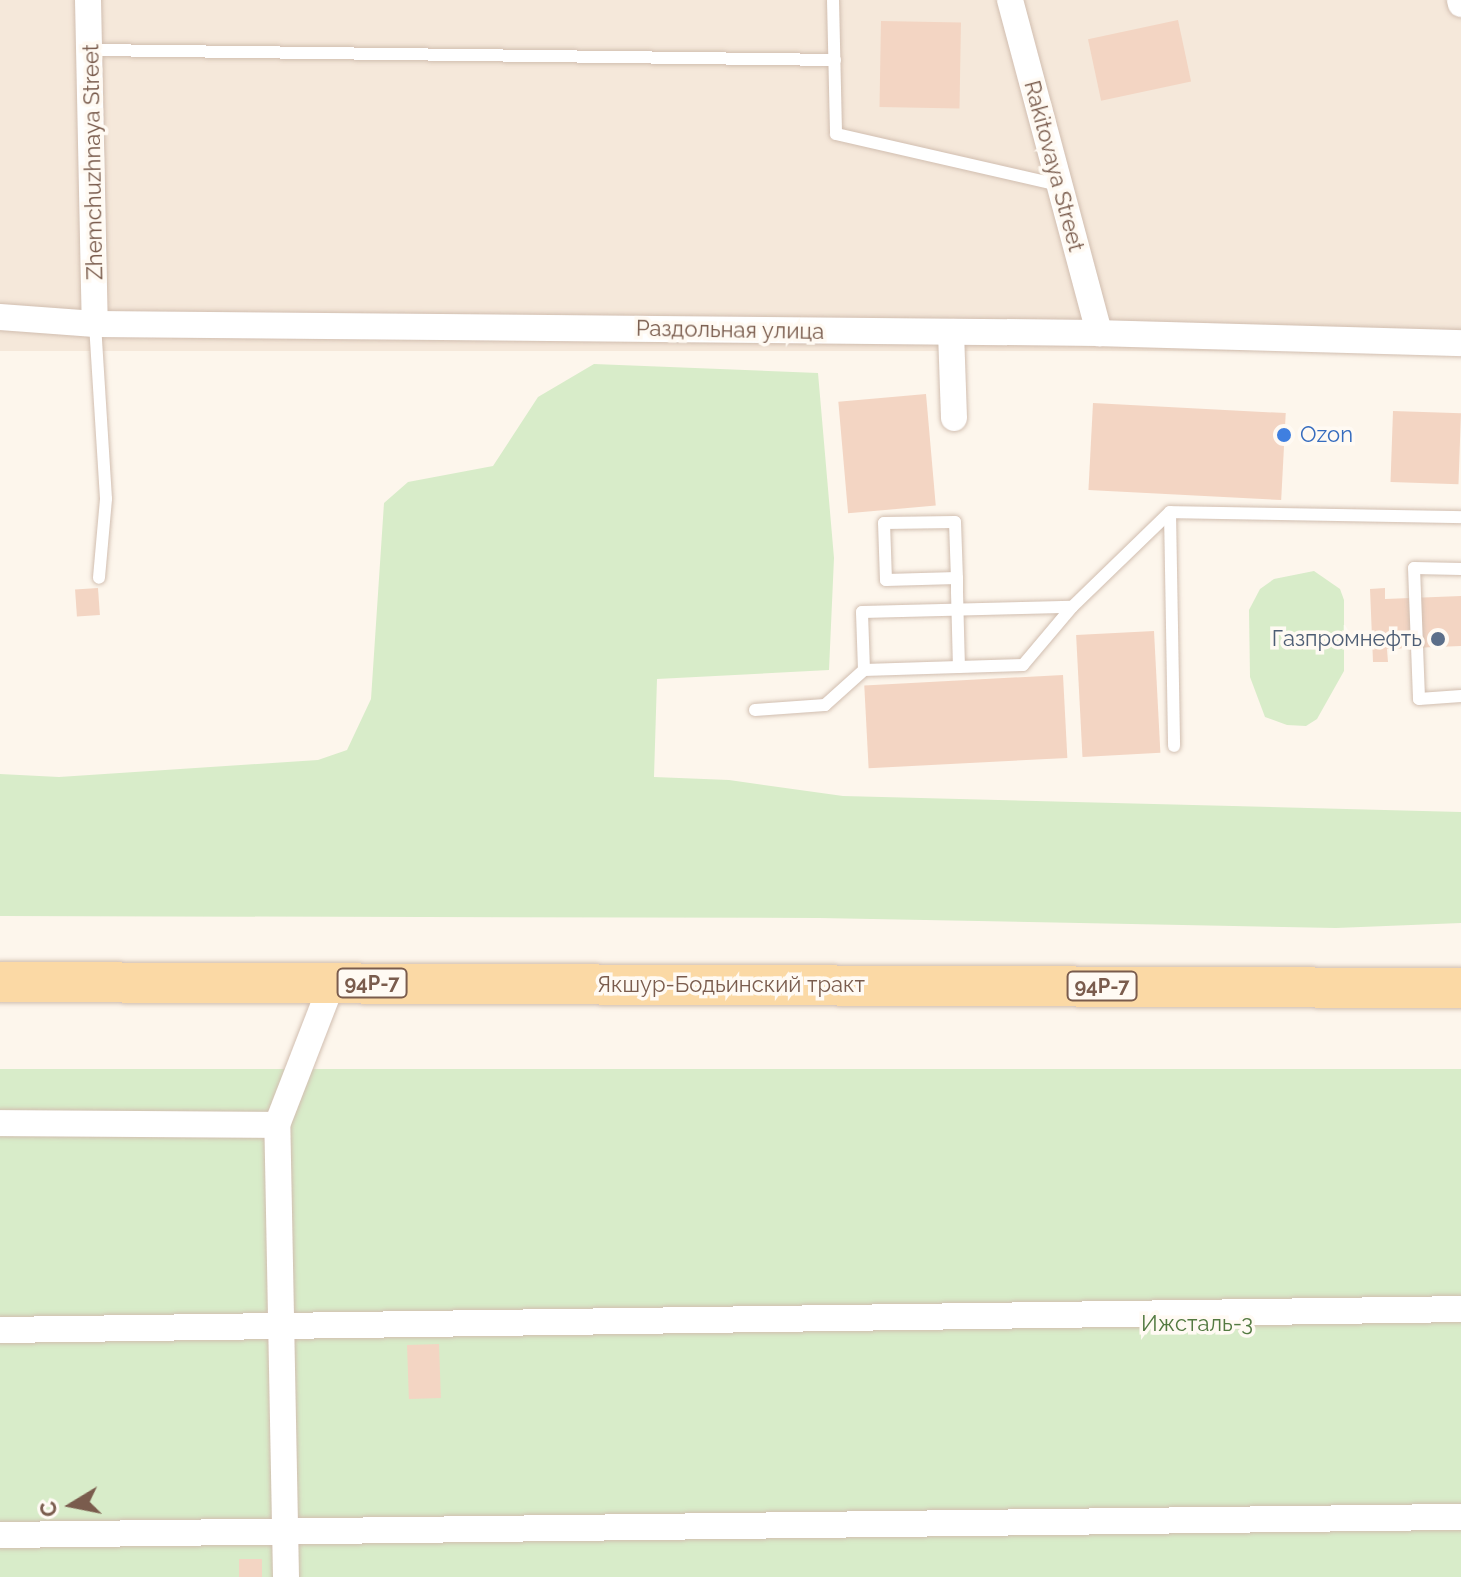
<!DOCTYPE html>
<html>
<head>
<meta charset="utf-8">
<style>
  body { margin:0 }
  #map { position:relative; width:1461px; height:1577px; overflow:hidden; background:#fdf6ec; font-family:Raleway,sans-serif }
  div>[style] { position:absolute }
  .residential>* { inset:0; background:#f5e8da; transform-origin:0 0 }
  .green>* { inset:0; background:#d8ecc9; transform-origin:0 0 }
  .building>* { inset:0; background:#f3d5c3; transform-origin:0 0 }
  .roads { filter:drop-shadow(0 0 2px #d1beb0) drop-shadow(0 0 2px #d1beb0) }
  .lane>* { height:12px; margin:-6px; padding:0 6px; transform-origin:6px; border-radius:6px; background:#fff }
  .street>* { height:26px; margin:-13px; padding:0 13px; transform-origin:13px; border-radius:13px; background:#fff }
  .primary>* { height:40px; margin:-20px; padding:0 20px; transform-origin:20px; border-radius:20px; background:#fbd9a5 }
  .dots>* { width:22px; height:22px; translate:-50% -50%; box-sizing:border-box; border:4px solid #fffaf3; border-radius:50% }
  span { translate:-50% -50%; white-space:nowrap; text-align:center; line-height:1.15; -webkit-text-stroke:7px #fffaf3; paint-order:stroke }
  .shield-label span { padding:2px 6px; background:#fffaf3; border:2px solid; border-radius:6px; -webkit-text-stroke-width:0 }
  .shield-label { font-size:20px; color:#7a5c4d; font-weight:700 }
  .street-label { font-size:22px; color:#7a5c4d }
  .shop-label { font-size:22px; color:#366cbe }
  .left { translate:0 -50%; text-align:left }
  .service-label { font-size:22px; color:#4e5e75 }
  .right { translate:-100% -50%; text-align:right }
  .park-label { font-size:22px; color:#537a41 }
  .north { position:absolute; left:32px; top:1465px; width:80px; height:80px; -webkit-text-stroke:6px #fffaf3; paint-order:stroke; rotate:260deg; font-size:22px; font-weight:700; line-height:32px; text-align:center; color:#7a5c4d }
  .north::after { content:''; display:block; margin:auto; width:28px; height:36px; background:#7a5c4d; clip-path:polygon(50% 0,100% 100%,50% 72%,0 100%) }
</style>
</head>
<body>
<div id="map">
  <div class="residential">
    <i style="left:0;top:0;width:1461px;height:351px"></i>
  </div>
  <div class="green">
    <i style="clip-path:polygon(594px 364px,818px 373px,834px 558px,829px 670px,657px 679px,654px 777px,729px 780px,843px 796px,1461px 812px,1461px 923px,1336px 928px,819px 918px,0 916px,0 774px,59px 777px,318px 760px,347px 750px,371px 699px,384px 503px,408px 482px,493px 466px,538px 397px)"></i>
    <i style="clip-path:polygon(1314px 571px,1340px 589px,1344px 600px,1344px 671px,1317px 719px,1306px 726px,1287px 725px,1265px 717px,1250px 677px,1249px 610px,1260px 589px,1274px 579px)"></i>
    <i style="left:1461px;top:1069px;width:508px;height:1461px;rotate:90deg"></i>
  </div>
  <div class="building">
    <i style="left:1178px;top:20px;width:63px;height:92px;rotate:78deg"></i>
    <i style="left:881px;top:21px;width:80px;height:86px;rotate:1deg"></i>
    <i style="left:926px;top:394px;width:112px;height:88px;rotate:85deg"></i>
    <i style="left:1093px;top:403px;width:193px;height:87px;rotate:3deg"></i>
    <i style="left:1393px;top:411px;width:68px;height:71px;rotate:2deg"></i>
    <i style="left:98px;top:588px;width:27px;height:23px;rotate:86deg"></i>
    <i style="clip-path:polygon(1385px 588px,1385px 599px,1461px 596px,1461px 646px,1387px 649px,1388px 662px,1373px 662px,1370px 589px)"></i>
    <i style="left:1154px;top:631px;width:122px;height:78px;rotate:87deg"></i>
    <i style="left:1063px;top:675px;width:83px;height:199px;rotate:87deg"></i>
    <i style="left:439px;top:1344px;width:54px;height:32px;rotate:88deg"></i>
    <i style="left:239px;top:1559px;width:23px;height:18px"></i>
  </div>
  <div class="roads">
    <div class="lane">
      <i style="left:833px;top:0;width:134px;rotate:88.7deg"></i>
      <i style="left:836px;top:134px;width:229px;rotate:12.9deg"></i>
      <i style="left:93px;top:50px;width:742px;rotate:0.77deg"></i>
      <i style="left:95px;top:324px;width:175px;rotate:86.4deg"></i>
      <i style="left:106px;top:499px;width:79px;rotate:95.1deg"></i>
      <i style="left:1170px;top:512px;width:234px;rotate:89deg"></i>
      <i style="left:1461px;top:569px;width:47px;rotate:-178.8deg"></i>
      <i style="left:1414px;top:568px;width:131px;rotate:87.8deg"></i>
      <i style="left:1419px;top:699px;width:42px;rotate:-4.1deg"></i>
      <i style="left:957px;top:578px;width:71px;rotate:178.4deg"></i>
      <i style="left:886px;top:580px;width:57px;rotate:-92deg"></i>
      <i style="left:884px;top:523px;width:71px;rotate:-0.8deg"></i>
      <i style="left:955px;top:522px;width:56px;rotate:88deg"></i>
      <i style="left:957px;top:578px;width:14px;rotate:90deg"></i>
      <i style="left:957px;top:592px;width:75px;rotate:88.5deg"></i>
      <i style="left:959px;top:667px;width:64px;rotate:-1.8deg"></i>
      <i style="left:1023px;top:665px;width:76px;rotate:-49.8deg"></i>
      <i style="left:1072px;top:607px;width:136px;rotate:-44.1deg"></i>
      <i style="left:1170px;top:512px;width:291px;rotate:1deg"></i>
      <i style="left:864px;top:670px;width:58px;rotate:-92deg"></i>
      <i style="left:862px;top:612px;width:210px;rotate:-1.4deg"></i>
      <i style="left:755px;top:710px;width:70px;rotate:-4.1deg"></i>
      <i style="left:825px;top:705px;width:52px;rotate:-41.9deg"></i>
      <i style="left:864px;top:670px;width:95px;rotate:-1.8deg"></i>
    </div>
    <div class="street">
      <i style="left:88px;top:0;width:324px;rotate:88.8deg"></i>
      <i style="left:1010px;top:0;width:345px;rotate:75deg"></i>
      <i style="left:1460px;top:0;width:4px;rotate:76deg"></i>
      <i style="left:0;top:317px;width:95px;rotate:4.2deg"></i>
      <i style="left:95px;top:324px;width:1004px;rotate:0.51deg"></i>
      <i style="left:1099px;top:333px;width:362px;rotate:1.6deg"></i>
      <i style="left:951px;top:332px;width:86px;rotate:88deg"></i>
      <i style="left:0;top:1123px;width:277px;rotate:0.4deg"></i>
      <i style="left:0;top:1330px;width:1461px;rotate:-0.82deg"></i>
      <i style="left:0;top:1535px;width:1461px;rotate:-0.71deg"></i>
      <i style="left:286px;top:1577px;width:452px;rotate:-91.1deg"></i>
      <i style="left:277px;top:1125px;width:152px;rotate:-68.8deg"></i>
    </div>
    <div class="primary">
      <i style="left:0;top:982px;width:1461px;rotate:0.24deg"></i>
    </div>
  </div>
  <div class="dots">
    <i style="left:1284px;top:435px;background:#3f7fe0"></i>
    <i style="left:1438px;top:639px;background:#5c6f8a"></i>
  </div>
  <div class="shield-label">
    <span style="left:372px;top:983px">94Р-7</span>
    <span style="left:1102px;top:986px">94Р-7</span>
  </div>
  <div class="street-label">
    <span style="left:93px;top:162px;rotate:-91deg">Zhemchuzhnaya Street</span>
    <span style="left:1054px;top:166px;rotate:75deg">Rakitovaya Street</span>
    <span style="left:730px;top:330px;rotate:1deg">Раздольная улица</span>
    <span style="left:731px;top:985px">Якшур-Бодьинский тракт</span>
  </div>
  <div class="shop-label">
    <span class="left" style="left:1300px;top:435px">Ozon</span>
  </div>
  <div class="service-label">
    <span class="right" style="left:1422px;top:639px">Газпромнефть</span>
  </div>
  <div class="park-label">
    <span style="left:1197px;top:1324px">Ижсталь-3</span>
  </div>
  <div class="north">С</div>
</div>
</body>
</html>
